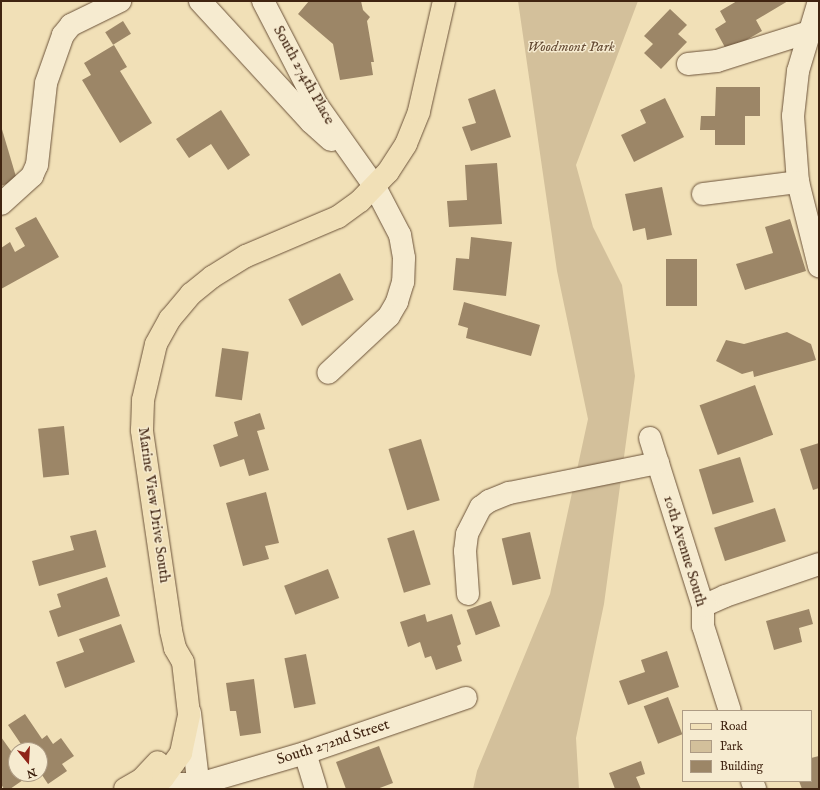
<!DOCTYPE html>
<html>
<head>
<meta charset="utf-8">
<style>
  body { margin:0 }
  #map { position:relative; width:820px; height:790px; overflow:hidden; background:#f1e0b7; font-family:"IM FELL English",serif }
  div>[style] { position:absolute }
  .green>* { inset:0; background:#d3c09b }
  .building>* { inset:0; background:#9c8667; transform-origin:0 0 }
  .roads { filter:drop-shadow(0 0 1px #6c533a) drop-shadow(0 0 1px #6c533a) }
  .minor>* { height:22px; margin:-11px; padding:0 11px; transform-origin:11px; border-radius:11px; background:#f6ebd0 }
  .major>* { height:22px; margin:-11px; padding:0 11px; transform-origin:11px; border-radius:11px; background:#f1e0b7 }
  span { translate:-50% -50%; white-space:nowrap; text-align:center; line-height:1.15; -webkit-text-stroke:3px #f6ebd0; paint-order:stroke }
  .park-label { font-size:15px; color:#654b34; font-style:italic }
  .street-label { font-size:15px; color:#402411 }
  .frame { position:absolute; inset:0; border:2px solid #402411; pointer-events:none }
  .legend { position:absolute; left:682px; top:710px; width:130px; height:72px; box-sizing:border-box; background:#f6ebd0; border:1px solid #ad9b84; margin:0; padding:5px 7px; list-style:none; font-size:12px; color:#402411 }
  .legend li { display:flex; align-items:center; gap:8px; height:20px }
  .legend b { width:20px; border:1px solid #ad9b84 }
  .north { position:absolute; left:8px; top:742px; width:40px; height:40px; box-sizing:border-box; background:#f6ebd0; border:1px solid #ad9b84; border-radius:50%; rotate:162deg; font-size:11px; font-weight:700; line-height:16px; text-align:center; color:#402411 }
  .north::after { content:''; display:block; margin:auto; width:14px; height:18px; background:#8f2418; clip-path:polygon(50% 0,100% 100%,50% 72%,0 100%) }
</style>
</head>
<body>
<div id="map">
  <div class="green">
    <i style="clip-path:polygon(518px 1px,638px 1px,576px 165px,593px 227px,622px 285px,635px 376px,604px 604px,576px 738px,579px 789px,473px 789px,477px 771px,550px 594px,588px 419px,557px 271px)"></i>
  </div>
  <div class="building">
    <i style="clip-path:polygon(309px 1px,361px 1px,363px 10px,370px 17px,367px 21px,374px 62px,371px 62px,373px 75px,340px 80px,333px 44px,298px 14px)"></i>
    <i style="clip-path:polygon(737px 1px,788px 1px,756px 20px,762px 31px,727px 51px,715px 29px,726px 22px,720px 11px)"></i>
    <i style="clip-path:polygon(670px 9px,687px 25px,678px 34px,687px 42px,661px 69px,644px 53px,653px 44px,644px 36px)"></i>
    <i style="left:123px;top:21px;width:15px;height:21px;rotate:58deg"></i>
    <i style="clip-path:polygon(114px 45px,127px 67px,120px 71px,152px 123px,120px 143px,82px 80px,91px 75px,84px 63px)"></i>
    <i style="clip-path:polygon(716px 87px,760px 87px,760px 116px,745px 116px,745px 145px,715px 145px,715px 130px,700px 130px,701px 116px,715px 116px)"></i>
    <i style="clip-path:polygon(495px 89px,511px 137px,471px 151px,462px 127px,476px 123px,468px 99px)"></i>
    <i style="clip-path:polygon(665px 98px,684px 137px,634px 162px,621px 135px,646px 123px,640px 110px)"></i>
    <i style="clip-path:polygon(221px 110px,250px 155px,228px 170px,211px 144px,189px 158px,176px 139px)"></i>
    <i style="clip-path:polygon(1px 126px,17px 180px,1px 186px)"></i>
    <i style="clip-path:polygon(497px 163px,502px 224px,449px 227px,447px 201px,467px 200px,465px 165px)"></i>
    <i style="clip-path:polygon(662px 187px,672px 235px,647px 240px,645px 228px,633px 231px,625px 194px)"></i>
    <i style="clip-path:polygon(36px 217px,59px 257px,1px 289px,1px 248px,10px 242px,15px 252px,25px 246px,15px 228px)"></i>
    <i style="clip-path:polygon(790px 219px,806px 271px,745px 290px,736px 264px,773px 253px,765px 227px)"></i>
    <i style="clip-path:polygon(471px 237px,512px 242px,506px 296px,453px 290px,456px 258px,469px 259px)"></i>
    <i style="left:666px;top:259px;width:31px;height:47px"></i>
    <i style="left:340px;top:273px;width:30px;height:58px;rotate:63deg"></i>
    <i style="clip-path:polygon(464px 302px,540px 325px,531px 356px,466px 338px,468px 328px,458px 325px)"></i>
    <i style="clip-path:polygon(787px 332px,811px 344px,816px 360px,754px 377px,753px 371px,742px 374px,716px 361px,726px 340px,744px 344px)"></i>
    <i style="left:222px;top:348px;width:27px;height:49px;rotate:8deg"></i>
    <i style="left:755px;top:385px;width:53px;height:59px;rotate:70deg"></i>
    <i style="clip-path:polygon(260px 413px,265px 429px,257px 431px,269px 470px,249px 476px,244px 459px,220px 467px,213px 445px,238px 436px,234px 422px)"></i>
    <i style="left:64px;top:426px;width:49px;height:26px;rotate:84deg"></i>
    <i style="left:421px;top:439px;width:64px;height:34px;rotate:73deg"></i>
    <i style="clip-path:polygon(819px 443px,819px 488px,813px 490px,800px 449px)"></i>
    <i style="left:740px;top:457px;width:47px;height:43px;rotate:73deg"></i>
    <i style="clip-path:polygon(266px 492px,279px 543px,265px 546px,269px 559px,243px 566px,226px 503px)"></i>
    <i style="left:775px;top:508px;width:35px;height:64px;rotate:72deg"></i>
    <i style="clip-path:polygon(96px 530px,106px 567px,39px 586px,32px 561px,74px 550px,70px 536px)"></i>
    <i style="left:414px;top:530px;width:57px;height:28px;rotate:73deg"></i>
    <i style="left:530px;top:532px;width:48px;height:29px;rotate:77deg"></i>
    <i style="left:328px;top:569px;width:31px;height:47px;rotate:69deg"></i>
    <i style="clip-path:polygon(107px 577px,120px 616px,58px 637px,49px 611px,61px 607px,57px 594px)"></i>
    <i style="left:491px;top:601px;width:27px;height:26px;rotate:70deg"></i>
    <i style="clip-path:polygon(809px 609px,813px 624px,799px 628px,802px 642px,774px 650px,766px 621px)"></i>
    <i style="clip-path:polygon(425px 614px,427px 622px,452px 614px,461px 644px,457px 646px,462px 661px,436px 670px,431px 656px,425px 658px,420px 642px,408px 647px,400px 622px)"></i>
    <i style="clip-path:polygon(121px 624px,135px 662px,65px 688px,56px 662px,84px 652px,79px 639px)"></i>
    <i style="clip-path:polygon(667px 651px,679px 687px,628px 705px,619px 681px,645px 672px,641px 660px)"></i>
    <i style="left:306px;top:654px;width:51px;height:22px;rotate:79deg"></i>
    <i style="clip-path:polygon(254px 679px,261px 733px,240px 736px,236px 711px,230px 711px,226px 683px)"></i>
    <i style="left:668px;top:697px;width:40px;height:26px;rotate:69deg"></i>
    <i style="clip-path:polygon(25px 714px,42px 739px,47px 735px,53px 744px,61px 738px,74px 756px,62px 764px,67px 771px,48px 784px,40px 772px,40px 750px,25px 750px,8px 725px)"></i>
    <i style="clip-path:polygon(1px 737px,16px 758px,16px 774px,23px 780px,10px 789px,4px 789px,1px 784px)"></i>
    <i style="clip-path:polygon(379px 746px,393px 783px,377px 789px,346px 789px,336px 762px)"></i>
    <i style="clip-path:polygon(819px 756px,819px 789px,802px 789px,799px 781px,811px 781px,811px 758px)"></i>
    <i style="clip-path:polygon(641px 761px,645px 774px,636px 777px,641px 789px,615px 789px,609px 773px)"></i>
  </div>
  <div class="roads">
    <div class="minor">
      <i style="left:200px;top:1px;width:164px;rotate:47.5deg"></i>
      <i style="left:311px;top:122px;width:27px;rotate:42deg"></i>
      <i style="left:263px;top:1px;width:117px;rotate:62.6deg"></i>
      <i style="left:317px;top:105px;width:100px;rotate:54.7deg"></i>
      <i style="left:375px;top:187px;width:54px;rotate:62.5deg"></i>
      <i style="left:400px;top:235px;width:23px;rotate:80deg"></i>
      <i style="left:404px;top:258px;width:24px;rotate:92deg"></i>
      <i style="left:403px;top:282px;width:21px;rotate:107deg"></i>
      <i style="left:397px;top:302px;width:16px;rotate:120deg"></i>
      <i style="left:389px;top:316px;width:83px;rotate:136.9deg"></i>
      <i style="left:819px;top:1px;width:73px;rotate:106.7deg"></i>
      <i style="left:798px;top:71px;width:45px;rotate:96.3deg"></i>
      <i style="left:793px;top:116px;width:66px;rotate:85.7deg"></i>
      <i style="left:798px;top:182px;width:87px;rotate:76deg"></i>
      <i style="left:688px;top:64px;width:29px;rotate:-6deg"></i>
      <i style="left:717px;top:61px;width:96px;rotate:-17.5deg"></i>
      <i style="left:703px;top:194px;width:96px;rotate:-7.2deg"></i>
      <i style="left:1px;top:204px;width:42px;rotate:-42.1deg"></i>
      <i style="left:32px;top:176px;width:12px;rotate:-66deg"></i>
      <i style="left:37px;top:165px;width:82px;rotate:-83.7deg"></i>
      <i style="left:46px;top:83px;width:51px;rotate:-70.5deg"></i>
      <i style="left:63px;top:35px;width:13px;rotate:-51deg"></i>
      <i style="left:71px;top:25px;width:55px;rotate:-26.1deg"></i>
      <i style="left:650px;top:438px;width:176px;rotate:72.5deg"></i>
      <i style="left:703px;top:606px;width:20px;rotate:90deg"></i>
      <i style="left:703px;top:626px;width:89px;rotate:72.4deg"></i>
      <i style="left:468px;top:594px;width:43px;rotate:-94deg"></i>
      <i style="left:465px;top:551px;width:17px;rotate:-83deg"></i>
      <i style="left:467px;top:534px;width:30px;rotate:-63deg"></i>
      <i style="left:481px;top:507px;width:10px;rotate:-37deg"></i>
      <i style="left:489px;top:501px;width:22px;rotate:-22deg"></i>
      <i style="left:509px;top:493px;width:152px;rotate:-11.4deg"></i>
      <i style="left:703px;top:606px;width:24px;rotate:-24deg"></i>
      <i style="left:725px;top:596px;width:99px;rotate:-18.8deg"></i>
      <i style="left:190px;top:713px;width:77px;rotate:83.2deg"></i>
      <i style="left:305px;top:753px;width:38px;rotate:73deg"></i>
      <i style="left:752px;top:781px;width:9px;rotate:69deg"></i>
      <i style="left:158px;top:789px;width:17px;rotate:-17deg"></i>
      <i style="left:174px;top:784px;width:25px"></i>
      <i style="left:199px;top:784px;width:110px;rotate:-16.3deg"></i>
      <i style="left:305px;top:753px;width:170px;rotate:-18.9deg"></i>
    </div>
    <div class="major">
      <i style="left:125px;top:789px;width:20px;rotate:-30deg"></i>
      <i style="left:142px;top:779px;width:23px;rotate:-47deg"></i>
      <i style="left:150px;top:789px;width:17px;rotate:-40deg"></i>
      <i style="left:163px;top:778px;width:31px;rotate:-54deg"></i>
      <i style="left:181px;top:753px;width:40px;rotate:-78deg"></i>
      <i style="left:189px;top:714px;width:52px;rotate:-96.6deg"></i>
      <i style="left:183px;top:662px;width:16px;rotate:-120deg"></i>
      <i style="left:175px;top:648px;width:18px;rotate:-103deg"></i>
      <i style="left:171px;top:630px;width:202px;rotate:-98.3deg"></i>
      <i style="left:142px;top:430px;width:30px;rotate:-88deg"></i>
      <i style="left:143px;top:400px;width:57px;rotate:-76.9deg"></i>
      <i style="left:156px;top:344px;width:29px;rotate:-61deg"></i>
      <i style="left:170px;top:319px;width:33px;rotate:-50deg"></i>
      <i style="left:191px;top:294px;width:27px;rotate:-39deg"></i>
      <i style="left:212px;top:277px;width:40px;rotate:-32deg"></i>
      <i style="left:246px;top:256px;width:100px;rotate:-23deg"></i>
      <i style="left:338px;top:217px;width:27px;rotate:-36deg"></i>
      <i style="left:360px;top:201px;width:40px;rotate:-46deg"></i>
      <i style="left:388px;top:172px;width:33px;rotate:-57deg"></i>
      <i style="left:406px;top:144px;width:35px;rotate:-68deg"></i>
      <i style="left:419px;top:111px;width:113px;rotate:-77.2deg"></i>
    </div>
  </div>
  <div class="park-label">
    <span style="left:571px;top:47px">Woodmont Park</span>
  </div>
  <div class="street-label">
    <span style="left:304px;top:75px;rotate:61deg">South 274th Place</span>
    <span style="left:154px;top:505px;rotate:82deg">Marine View Drive South</span>
    <span style="left:685px;top:551px;rotate:73deg">10th Avenue South</span>
    <span style="left:333px;top:742px;rotate:-18deg">South 272nd Street</span>
  </div>
  <div class="frame"></div>
  <ul class="legend">
  <li><b style="height:5px;background:#f1e0b7"></b>Road</li>
  <li><b style="height:11px;background:#d3c09b"></b>Park</li>
  <li><b style="height:11px;background:#9c8667"></b>Building</li>
  </ul>
  <div class="north">N</div>
</div>
</body>
</html>
